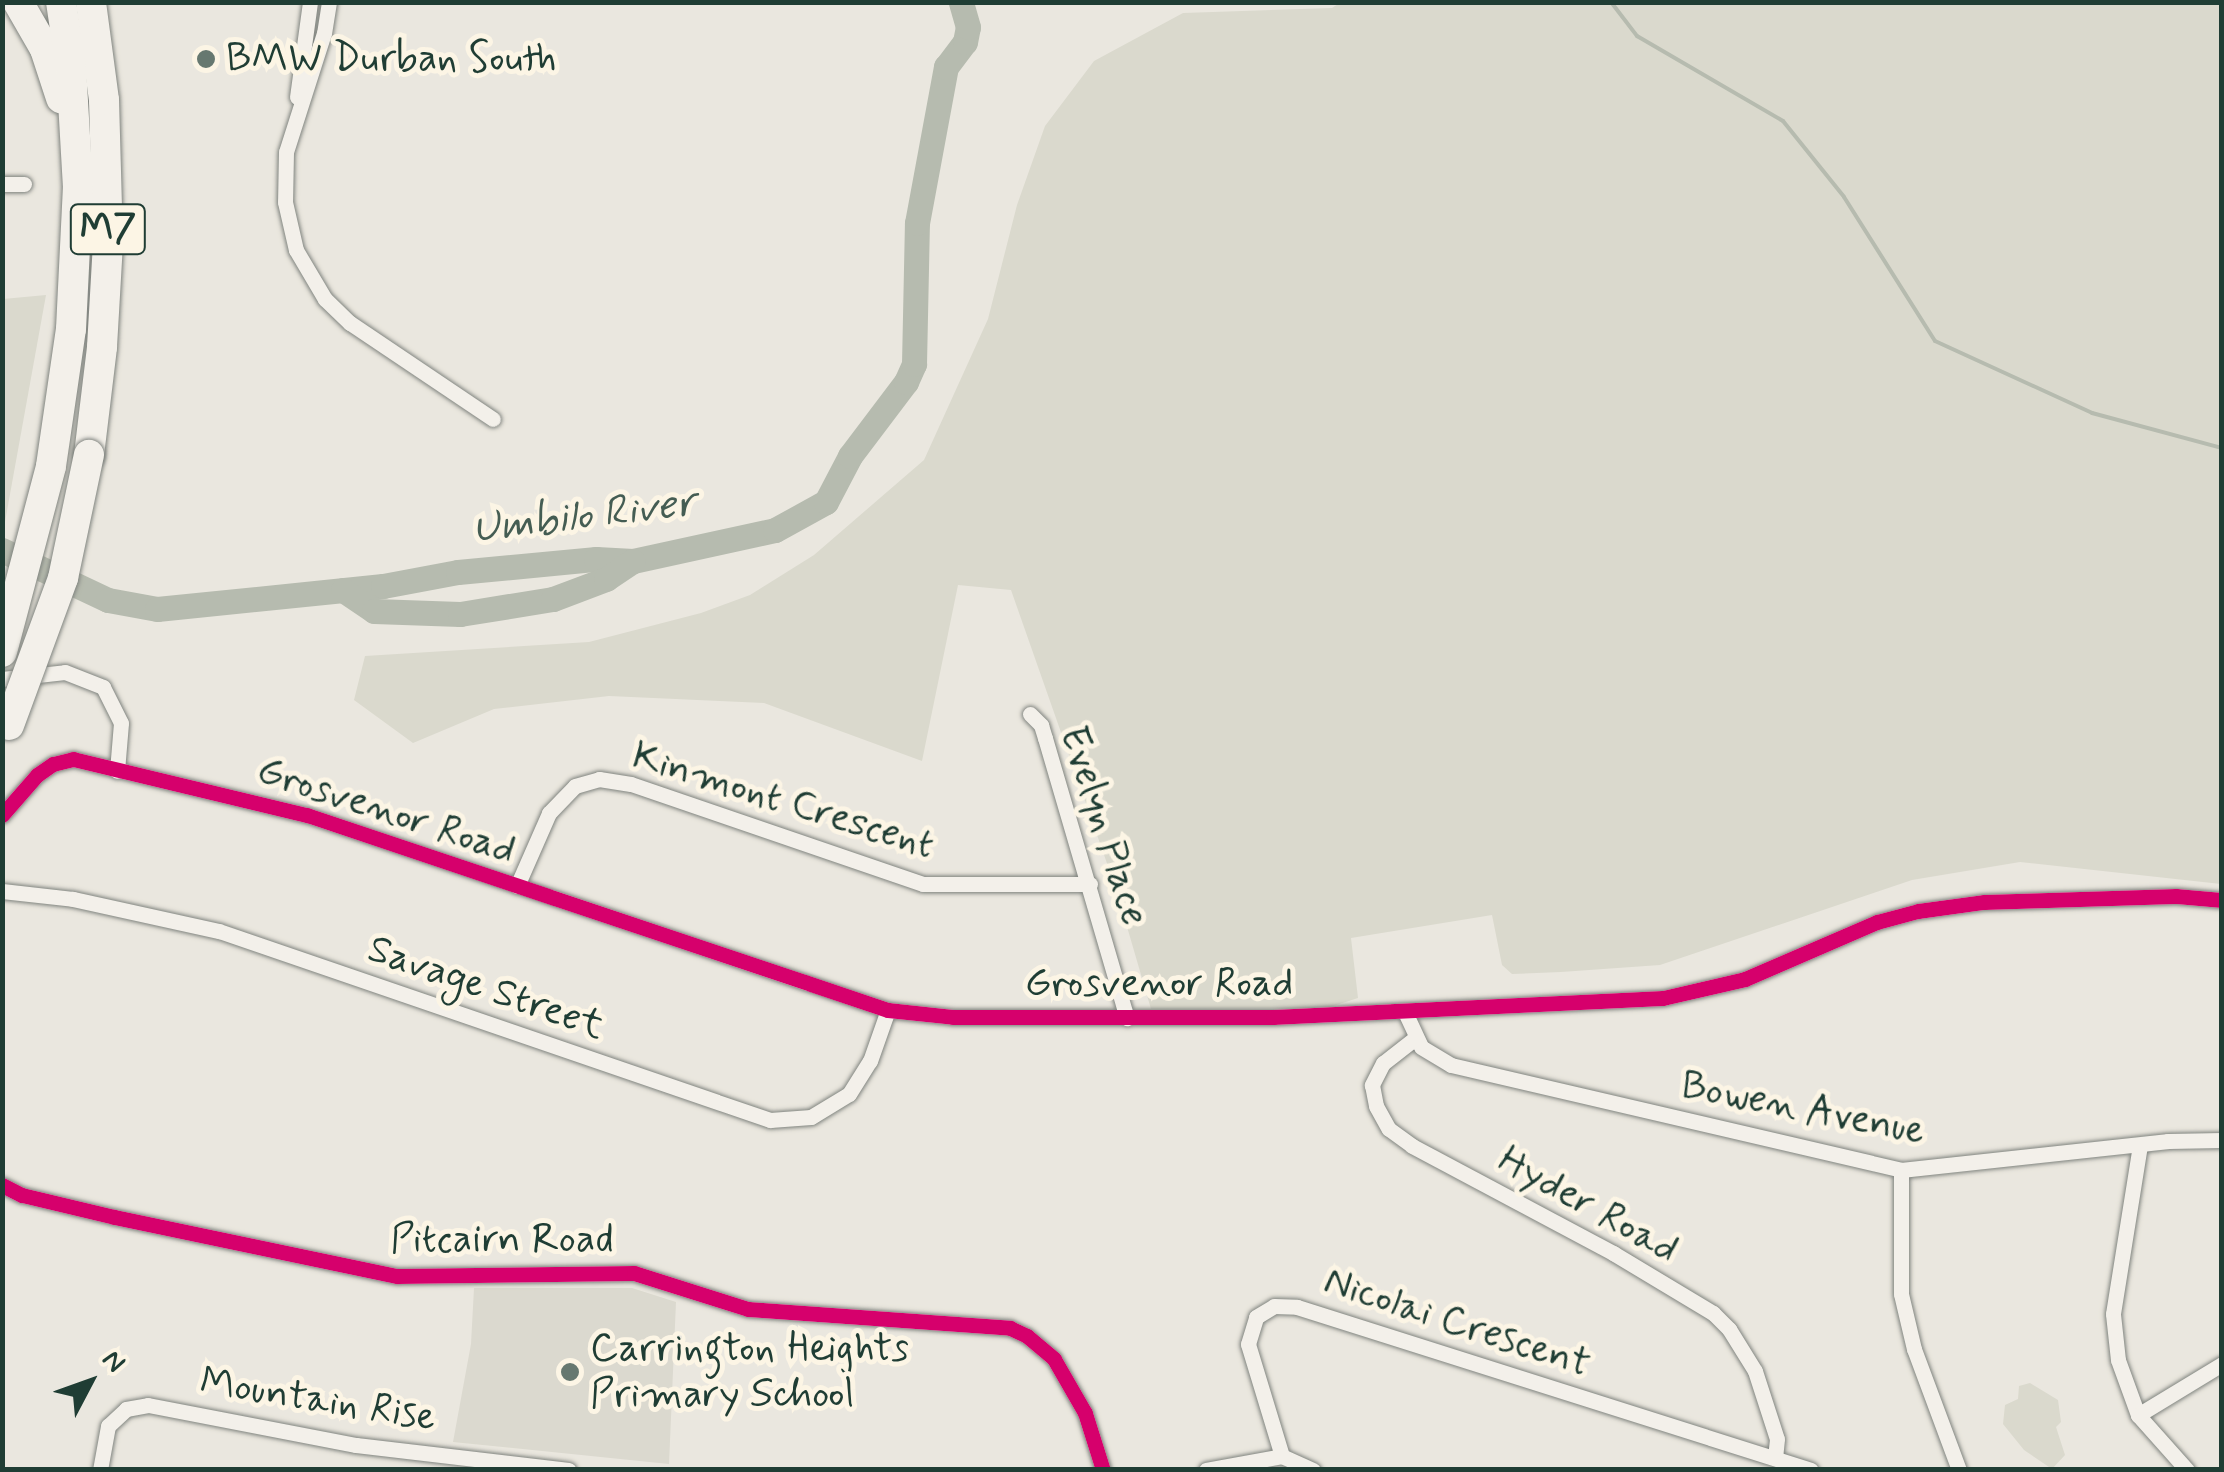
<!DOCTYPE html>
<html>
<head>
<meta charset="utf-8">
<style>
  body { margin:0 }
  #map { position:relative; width:2224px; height:1472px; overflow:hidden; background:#eae7df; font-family:Mynerve,sans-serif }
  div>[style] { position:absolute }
  .built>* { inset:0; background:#dbd9cf }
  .green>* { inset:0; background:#dad9cd }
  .stream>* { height:4px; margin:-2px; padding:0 2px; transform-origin:2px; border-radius:2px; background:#b6bbaf }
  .river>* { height:25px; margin:-12.5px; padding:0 12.5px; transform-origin:12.5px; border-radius:12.5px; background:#b6bbaf }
  .roads { filter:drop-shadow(0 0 2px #80847f) drop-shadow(0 0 2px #80847f) }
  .street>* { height:15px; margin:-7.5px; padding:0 7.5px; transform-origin:7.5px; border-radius:7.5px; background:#f3f0ea }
  .highway>* { height:30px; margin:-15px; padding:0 15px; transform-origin:15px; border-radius:15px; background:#f3f0ea }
  .bridges { filter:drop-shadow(0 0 2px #80847f) drop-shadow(0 0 2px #80847f) }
  .highway-bridge>* { height:30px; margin:-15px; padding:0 15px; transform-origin:15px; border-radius:15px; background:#f3f0ea }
  .cycleway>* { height:15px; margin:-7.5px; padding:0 7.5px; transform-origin:7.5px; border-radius:7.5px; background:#d6006c }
  .dots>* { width:28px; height:28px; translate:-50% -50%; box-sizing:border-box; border:5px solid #fcf5e5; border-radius:50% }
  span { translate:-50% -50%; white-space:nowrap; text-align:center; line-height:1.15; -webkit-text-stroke:10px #fcf5e5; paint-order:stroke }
  .shield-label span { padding:2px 8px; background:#fcf5e5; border:2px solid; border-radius:8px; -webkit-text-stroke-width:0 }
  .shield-label { font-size:38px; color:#1f3d34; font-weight:700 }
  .poi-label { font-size:40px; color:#1f3d34 }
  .left { translate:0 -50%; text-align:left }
  .street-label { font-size:40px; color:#1f3d34 }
  .water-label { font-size:42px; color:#455d53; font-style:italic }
  .frame { position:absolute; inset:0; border:5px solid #1f3d34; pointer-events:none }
  .north { position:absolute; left:40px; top:1332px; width:100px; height:100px; -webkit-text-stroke:8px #fcf5e5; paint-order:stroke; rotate:49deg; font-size:28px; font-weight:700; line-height:40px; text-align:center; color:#1f3d34 }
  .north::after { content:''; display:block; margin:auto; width:35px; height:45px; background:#1f3d34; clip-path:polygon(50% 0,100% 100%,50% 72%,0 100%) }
</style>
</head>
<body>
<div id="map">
  <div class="built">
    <i style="clip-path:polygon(474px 1288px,632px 1288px,676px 1302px,669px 1464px,453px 1442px,471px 1344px)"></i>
  </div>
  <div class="green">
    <i style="clip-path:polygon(1341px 2px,2221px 3px,2221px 884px,2020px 862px,1912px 880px,1660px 965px,1561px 972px,1512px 974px,1502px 965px,1492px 915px,1351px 938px,1358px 998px,1327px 1008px,1151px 1009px,1116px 889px,1011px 590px,958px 585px,922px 761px,764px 703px,609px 696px,494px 709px,413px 743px,354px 700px,365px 656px,589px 642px,701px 613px,750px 595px,814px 555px,924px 460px,988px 319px,1017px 205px,1045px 126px,1094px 61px,1183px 13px,1332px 8px)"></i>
    <i style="clip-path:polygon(46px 295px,3px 533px,3px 299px)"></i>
    <i style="clip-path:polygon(2030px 1383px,2058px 1400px,2061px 1422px,2056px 1427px,2065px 1455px,2052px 1469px,2024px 1450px,2003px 1424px,2005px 1405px,2018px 1399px,2019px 1386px)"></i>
  </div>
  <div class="stream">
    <i style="left:1611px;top:2px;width:43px;rotate:52.6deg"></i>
    <i style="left:1637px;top:36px;width:169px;rotate:30.2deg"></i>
    <i style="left:1783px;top:121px;width:97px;rotate:51.2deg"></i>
    <i style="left:1844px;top:197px;width:170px;rotate:57.7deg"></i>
    <i style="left:1935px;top:341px;width:173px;rotate:24.6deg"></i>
    <i style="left:2092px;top:413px;width:135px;rotate:15.1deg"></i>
  </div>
  <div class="river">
    <i style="left:2px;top:550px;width:117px;rotate:25.3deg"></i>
    <i style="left:108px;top:600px;width:50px;rotate:10.4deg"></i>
    <i style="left:157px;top:609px;width:227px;rotate:-5.8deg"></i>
    <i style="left:383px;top:586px;width:76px;rotate:-10.6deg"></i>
    <i style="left:458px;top:572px;width:139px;rotate:-5.4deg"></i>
    <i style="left:596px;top:559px;width:37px;rotate:3deg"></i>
    <i style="left:633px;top:561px;width:145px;rotate:-12.3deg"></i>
    <i style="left:775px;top:530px;width:58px;rotate:-28.8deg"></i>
    <i style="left:826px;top:502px;width:52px;rotate:-62.4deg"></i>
    <i style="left:850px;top:456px;width:93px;rotate:-52.9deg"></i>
    <i style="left:906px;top:382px;width:20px;rotate:-66deg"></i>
    <i style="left:914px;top:364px;width:141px;rotate:-88.8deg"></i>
    <i style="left:917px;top:223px;width:159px;rotate:-79.5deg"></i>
    <i style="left:946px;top:67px;width:31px;rotate:-53deg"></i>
    <i style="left:965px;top:42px;width:15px;rotate:-79deg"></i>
    <i style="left:968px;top:27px;width:26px;rotate:-106deg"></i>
    <i style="left:343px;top:590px;width:37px;rotate:34deg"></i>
    <i style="left:374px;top:611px;width:86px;rotate:2deg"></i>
    <i style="left:460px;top:614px;width:94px;rotate:-9.2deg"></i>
    <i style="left:553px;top:599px;width:57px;rotate:-20.7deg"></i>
    <i style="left:606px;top:579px;width:32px;rotate:-34deg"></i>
  </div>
  <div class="roads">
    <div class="street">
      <i style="left:329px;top:2px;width:31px;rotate:99deg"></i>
      <i style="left:324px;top:33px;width:125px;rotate:107.7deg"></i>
      <i style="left:286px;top:152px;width:50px;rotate:91.1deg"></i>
      <i style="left:285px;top:202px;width:49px;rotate:77.1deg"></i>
      <i style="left:296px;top:250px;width:57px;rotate:59.4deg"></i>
      <i style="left:325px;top:299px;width:35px;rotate:44deg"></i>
      <i style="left:350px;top:323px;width:172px;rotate:33.9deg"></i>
      <i style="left:297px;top:97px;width:96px;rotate:-82.2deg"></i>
      <i style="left:2px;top:184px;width:22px"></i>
      <i style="left:2px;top:679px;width:63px;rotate:-6.3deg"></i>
      <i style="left:65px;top:672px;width:41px;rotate:21.5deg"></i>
      <i style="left:103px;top:687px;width:40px;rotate:63.4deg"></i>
      <i style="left:121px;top:723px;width:48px;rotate:94.8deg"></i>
      <i style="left:1030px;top:714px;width:16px;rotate:45deg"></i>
      <i style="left:1041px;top:725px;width:14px;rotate:73deg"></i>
      <i style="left:1045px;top:738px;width:292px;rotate:73.7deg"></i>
      <i style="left:2px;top:815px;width:53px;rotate:-48.8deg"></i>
      <i style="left:37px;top:775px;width:19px;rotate:-35deg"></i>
      <i style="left:53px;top:764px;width:21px;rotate:-14deg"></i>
      <i style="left:73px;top:759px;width:241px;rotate:13.5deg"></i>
      <i style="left:307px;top:815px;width:613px;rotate:18.55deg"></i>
      <i style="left:888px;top:1010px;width:65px;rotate:6.1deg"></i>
      <i style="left:953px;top:1017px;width:320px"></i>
      <i style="left:1273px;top:1017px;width:390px;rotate:-2.8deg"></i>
      <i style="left:1663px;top:998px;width:84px;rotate:-13deg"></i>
      <i style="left:1745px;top:979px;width:144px;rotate:-23.4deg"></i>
      <i style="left:1877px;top:922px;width:42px;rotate:-15deg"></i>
      <i style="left:1918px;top:911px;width:67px;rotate:-7.8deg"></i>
      <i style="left:1984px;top:902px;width:192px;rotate:-1.8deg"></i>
      <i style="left:2176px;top:896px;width:46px;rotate:5deg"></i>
      <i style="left:517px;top:886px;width:80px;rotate:-66.3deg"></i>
      <i style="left:549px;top:813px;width:37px;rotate:-46deg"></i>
      <i style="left:575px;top:786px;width:25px;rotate:-16deg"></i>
      <i style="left:599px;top:779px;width:32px;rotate:9deg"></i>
      <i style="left:631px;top:784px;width:309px;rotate:18.9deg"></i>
      <i style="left:923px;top:884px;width:167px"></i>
      <i style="left:2px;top:891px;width:71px;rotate:6.4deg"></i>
      <i style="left:73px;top:899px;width:149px;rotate:12.4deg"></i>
      <i style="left:219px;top:931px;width:583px;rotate:18.93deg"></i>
      <i style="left:770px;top:1120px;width:41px;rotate:-4.2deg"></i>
      <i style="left:811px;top:1117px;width:44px;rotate:-31.2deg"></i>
      <i style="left:849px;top:1094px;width:39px;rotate:-58deg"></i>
      <i style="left:870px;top:1061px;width:54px;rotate:-70.6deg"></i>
      <i style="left:1405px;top:1012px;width:38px;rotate:65deg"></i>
      <i style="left:1421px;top:1047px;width:35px;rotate:31deg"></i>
      <i style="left:1451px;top:1065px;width:462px;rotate:13.1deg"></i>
      <i style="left:1901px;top:1170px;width:269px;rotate:-6.2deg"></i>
      <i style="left:2168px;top:1141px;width:54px;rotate:-1.1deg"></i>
      <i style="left:1414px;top:1039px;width:39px;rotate:142deg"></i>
      <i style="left:1383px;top:1063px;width:25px;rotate:117deg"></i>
      <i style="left:1372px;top:1085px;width:21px;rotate:79deg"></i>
      <i style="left:1376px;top:1106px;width:26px;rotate:61deg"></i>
      <i style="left:1389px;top:1129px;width:29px;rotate:36deg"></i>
      <i style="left:1412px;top:1146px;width:228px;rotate:28deg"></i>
      <i style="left:1613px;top:1253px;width:117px;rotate:31deg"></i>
      <i style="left:1713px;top:1313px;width:23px;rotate:45deg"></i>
      <i style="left:1729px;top:1329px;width:49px;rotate:58.2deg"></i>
      <i style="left:1755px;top:1371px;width:71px;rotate:72.1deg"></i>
      <i style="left:1777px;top:1439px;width:19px;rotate:96deg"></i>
      <i style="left:2140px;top:1145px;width:171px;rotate:99.1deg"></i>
      <i style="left:2113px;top:1314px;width:46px;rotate:83.8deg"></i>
      <i style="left:2118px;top:1360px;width:59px;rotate:70deg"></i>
      <i style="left:2138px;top:1415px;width:74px;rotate:48.3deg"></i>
      <i style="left:1901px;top:1170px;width:124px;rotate:90deg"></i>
      <i style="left:1901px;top:1294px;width:57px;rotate:76.7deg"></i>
      <i style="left:1914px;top:1349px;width:129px;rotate:69.6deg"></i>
      <i style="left:2px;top:1185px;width:22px;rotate:27deg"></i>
      <i style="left:22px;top:1195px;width:95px;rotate:13.4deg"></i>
      <i style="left:114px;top:1217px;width:289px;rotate:11.8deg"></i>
      <i style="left:397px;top:1276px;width:237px;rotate:-0.7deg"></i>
      <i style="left:634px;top:1273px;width:120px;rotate:17.5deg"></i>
      <i style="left:748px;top:1309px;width:263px;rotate:4.1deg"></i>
      <i style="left:1010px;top:1328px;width:19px;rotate:25deg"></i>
      <i style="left:1027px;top:1336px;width:35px;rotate:40deg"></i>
      <i style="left:1054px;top:1359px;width:62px;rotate:60.1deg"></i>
      <i style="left:1085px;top:1413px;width:60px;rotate:72.5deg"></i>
      <i style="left:2138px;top:1415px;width:98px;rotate:-31.3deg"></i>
      <i style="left:100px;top:1470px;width:45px;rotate:-79.7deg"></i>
      <i style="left:108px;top:1426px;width:25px;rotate:-43deg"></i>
      <i style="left:126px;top:1409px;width:22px;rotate:-10deg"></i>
      <i style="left:148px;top:1405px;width:212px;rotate:10.9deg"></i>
      <i style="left:356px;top:1445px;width:214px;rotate:6.7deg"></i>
      <i style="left:1206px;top:1470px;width:77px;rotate:-10.4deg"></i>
      <i style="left:1313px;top:1470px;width:34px;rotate:-156deg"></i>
      <i style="left:1282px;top:1456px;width:117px;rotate:-106.9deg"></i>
      <i style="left:1248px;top:1344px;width:28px;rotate:-73deg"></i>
      <i style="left:1256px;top:1317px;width:21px;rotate:-31deg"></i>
      <i style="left:1274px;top:1306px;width:23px;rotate:2deg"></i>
      <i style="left:1297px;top:1307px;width:539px;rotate:17.59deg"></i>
    </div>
    <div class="highway">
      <i style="left:18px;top:2px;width:54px;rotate:60.1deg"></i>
      <i style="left:45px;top:49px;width:52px;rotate:71.9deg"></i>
      <i style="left:89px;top:455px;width:109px;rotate:-83.1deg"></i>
      <i style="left:102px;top:347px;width:104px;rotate:-86.7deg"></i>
      <i style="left:108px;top:243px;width:143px;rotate:-91.6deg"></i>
      <i style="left:104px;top:100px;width:99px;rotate:-97.6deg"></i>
      <i style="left:2px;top:652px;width:192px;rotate:-75.2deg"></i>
      <i style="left:51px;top:466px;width:138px;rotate:-81.7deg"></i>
      <i style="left:71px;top:329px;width:141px;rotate:-87.2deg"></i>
      <i style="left:78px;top:188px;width:120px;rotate:-93.3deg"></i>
      <i style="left:71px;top:68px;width:67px;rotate:-98.6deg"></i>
    </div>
  </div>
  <div class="bridges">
    <div class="highway-bridge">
      <i style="left:9px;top:725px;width:157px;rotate:-69.8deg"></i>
      <i style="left:63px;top:578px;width:126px;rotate:-78.1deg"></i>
    </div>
  </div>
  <div class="cycleway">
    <i style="left:2px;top:815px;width:53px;rotate:-48.8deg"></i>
    <i style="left:37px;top:775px;width:19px;rotate:-35deg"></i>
    <i style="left:53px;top:764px;width:21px;rotate:-14deg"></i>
    <i style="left:73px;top:759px;width:241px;rotate:13.5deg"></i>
    <i style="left:307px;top:815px;width:613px;rotate:18.55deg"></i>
    <i style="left:888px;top:1010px;width:65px;rotate:6.1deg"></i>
    <i style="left:953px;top:1017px;width:320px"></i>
    <i style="left:1273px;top:1017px;width:390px;rotate:-2.8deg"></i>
    <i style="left:1663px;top:998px;width:84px;rotate:-13deg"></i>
    <i style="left:1745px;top:979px;width:144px;rotate:-23.4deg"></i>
    <i style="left:1877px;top:922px;width:42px;rotate:-15deg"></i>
    <i style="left:1918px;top:911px;width:67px;rotate:-7.8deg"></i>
    <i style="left:1984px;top:902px;width:192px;rotate:-1.8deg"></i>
    <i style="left:2176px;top:896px;width:46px;rotate:5deg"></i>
    <i style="left:2px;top:1185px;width:22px;rotate:27deg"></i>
    <i style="left:22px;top:1195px;width:95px;rotate:13.4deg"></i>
    <i style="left:114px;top:1217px;width:289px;rotate:11.8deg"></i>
    <i style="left:397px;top:1276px;width:237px;rotate:-0.7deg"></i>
    <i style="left:634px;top:1273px;width:120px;rotate:17.5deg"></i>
    <i style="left:748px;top:1309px;width:263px;rotate:4.1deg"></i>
    <i style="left:1010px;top:1328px;width:19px;rotate:25deg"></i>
    <i style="left:1027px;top:1336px;width:35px;rotate:40deg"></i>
    <i style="left:1054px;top:1359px;width:62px;rotate:60.1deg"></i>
    <i style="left:1085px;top:1413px;width:60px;rotate:72.5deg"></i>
  </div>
  <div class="dots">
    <i style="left:206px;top:59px;background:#667870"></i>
    <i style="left:570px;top:1372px;background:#667870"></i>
  </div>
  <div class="shield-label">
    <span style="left:108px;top:229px">M7</span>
  </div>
  <div class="poi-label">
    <span class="left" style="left:226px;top:59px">BMW Durban South</span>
    <span class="left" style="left:590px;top:1372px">Carrington Heights<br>Primary School</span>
  </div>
  <div class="street-label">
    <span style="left:783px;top:801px;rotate:17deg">Kinmont Crescent</span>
    <span style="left:386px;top:811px;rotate:18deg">Grosvenor Road</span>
    <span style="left:1103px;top:826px;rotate:72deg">Evelyn Place</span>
    <span style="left:1159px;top:984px">Grosvenor Road</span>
    <span style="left:486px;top:988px;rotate:19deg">Savage Street</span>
    <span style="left:1803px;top:1109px;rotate:11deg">Bowen Avenue</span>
    <span style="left:1588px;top:1205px;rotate:29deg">Hyder Road</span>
    <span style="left:502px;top:1240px">Pitcairn Road</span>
    <span style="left:1457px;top:1323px;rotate:18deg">Nicolai Crescent</span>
    <span style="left:318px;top:1400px;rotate:9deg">Mountain Rise</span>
  </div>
  <div class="water-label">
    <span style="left:584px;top:517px;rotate:-7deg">Umbilo River</span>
  </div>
  <div class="frame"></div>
  <div class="north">N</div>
</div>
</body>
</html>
